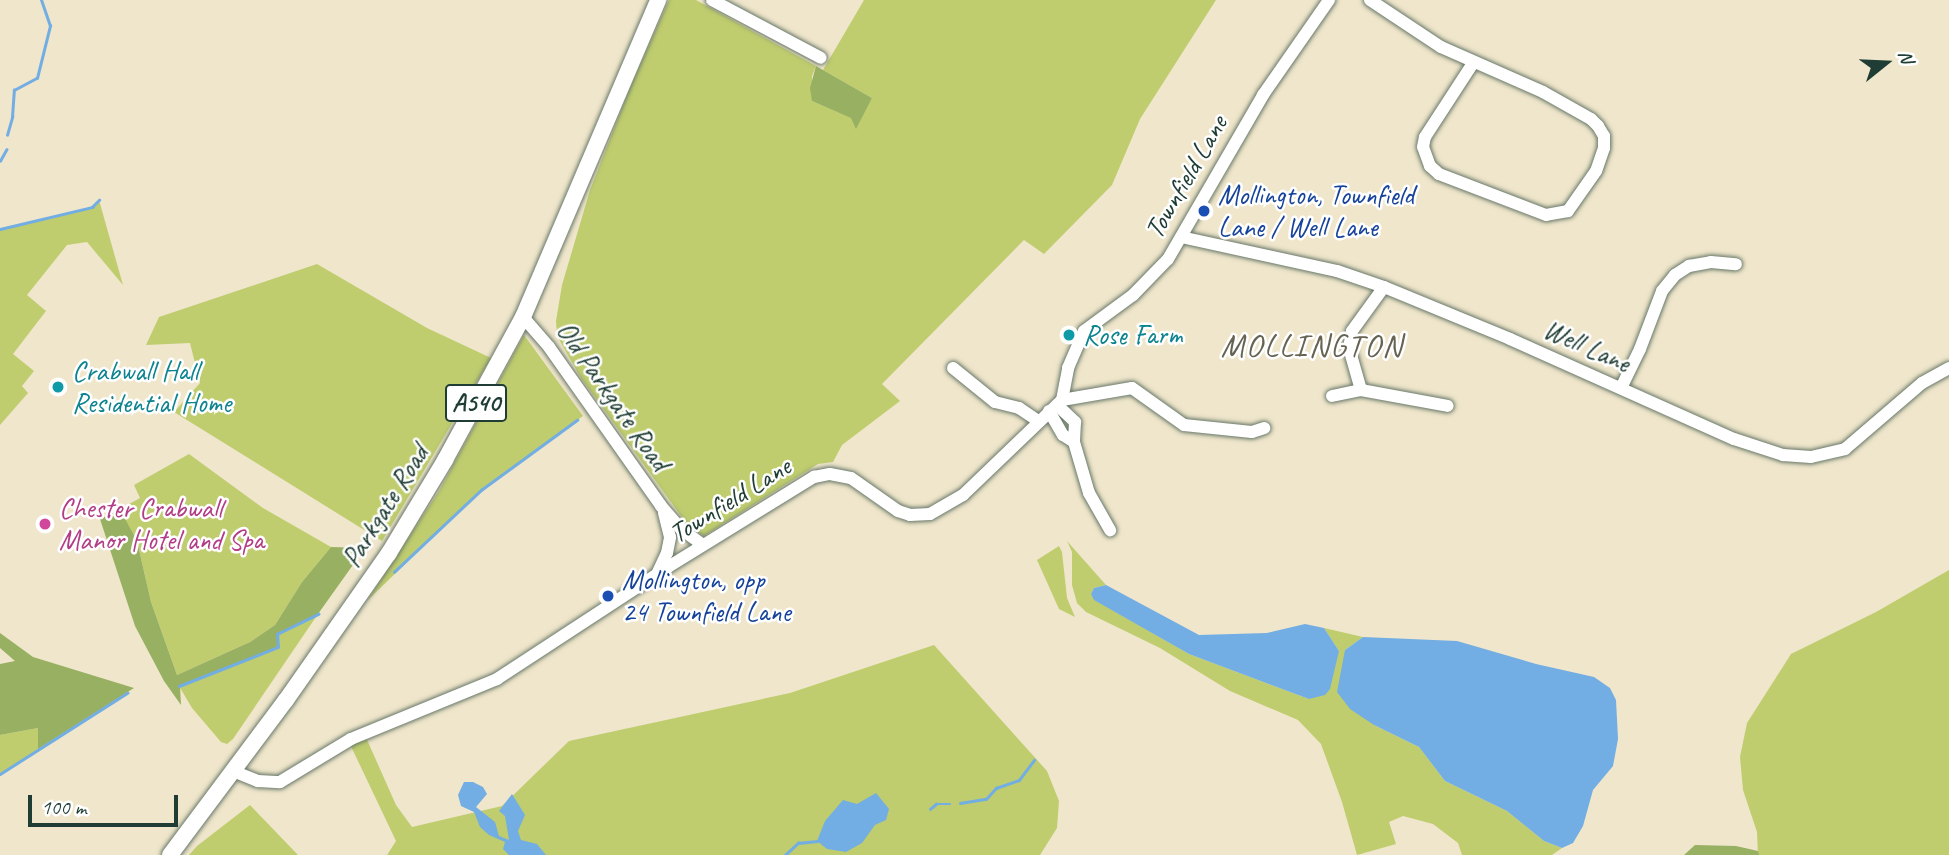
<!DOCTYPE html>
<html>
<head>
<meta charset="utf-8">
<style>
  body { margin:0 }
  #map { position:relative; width:1949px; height:855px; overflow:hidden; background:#efe6cb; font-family:Caveat,sans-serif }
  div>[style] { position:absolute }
  .green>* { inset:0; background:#bfcd6f }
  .forest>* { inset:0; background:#97b062 }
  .water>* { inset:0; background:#72ade3 }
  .stream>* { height:2.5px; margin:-1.25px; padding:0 1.25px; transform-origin:1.25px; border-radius:1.25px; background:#72ade3 }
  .roads { filter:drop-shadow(0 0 2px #687869) drop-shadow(0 0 2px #687869) }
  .minor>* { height:12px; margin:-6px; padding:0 6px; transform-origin:6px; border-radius:6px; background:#fff }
  .major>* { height:16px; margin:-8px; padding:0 8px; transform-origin:8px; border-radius:8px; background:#fff }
  .dots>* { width:19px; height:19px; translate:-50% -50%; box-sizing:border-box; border:4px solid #fff; border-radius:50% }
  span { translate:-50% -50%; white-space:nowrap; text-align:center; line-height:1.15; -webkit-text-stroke:5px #fff; paint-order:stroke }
  .shield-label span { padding:2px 5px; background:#fff; border:2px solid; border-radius:5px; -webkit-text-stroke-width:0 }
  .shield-label { font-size:26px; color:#1f3d34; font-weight:700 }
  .street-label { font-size:28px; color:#1f3d34 }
  .transit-label { font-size:28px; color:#164399 }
  .left { translate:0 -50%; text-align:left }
  .culture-label { font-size:28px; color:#0d838f }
  .hotel-label { font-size:28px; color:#b23c85 }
  .quarter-label { font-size:32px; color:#666353; letter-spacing:2px }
  .north { position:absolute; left:1851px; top:28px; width:70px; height:70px; -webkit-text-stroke:5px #fff; paint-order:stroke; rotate:72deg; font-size:19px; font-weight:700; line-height:28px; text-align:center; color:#1f3d34 }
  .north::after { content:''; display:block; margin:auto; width:24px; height:32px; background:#1f3d34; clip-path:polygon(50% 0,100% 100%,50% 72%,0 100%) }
  .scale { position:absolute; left:28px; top:795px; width:150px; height:32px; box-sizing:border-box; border:4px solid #1f3d34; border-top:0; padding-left:9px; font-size:21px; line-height:24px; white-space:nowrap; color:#1f3d34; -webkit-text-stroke:5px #fff; paint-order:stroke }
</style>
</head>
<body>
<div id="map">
  <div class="green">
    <i style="clip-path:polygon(669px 0,696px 0,816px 66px,812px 76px,812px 101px,852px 118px,872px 98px,823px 70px,864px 0,1216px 0,1140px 119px,1112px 185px,1044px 254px,1024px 240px,882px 384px,900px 401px,842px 445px,833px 462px,818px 464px,704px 536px,689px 527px,581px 378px,557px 336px,556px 321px,562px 285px,590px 190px,630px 88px)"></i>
    <i style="clip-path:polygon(99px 200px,123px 285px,87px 242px,67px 245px,27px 295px,46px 311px,13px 354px,34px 371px,22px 386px,28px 393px,0 425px,0 229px,92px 207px)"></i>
    <i style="clip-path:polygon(317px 264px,427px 328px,491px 358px,382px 541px,174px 412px,200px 383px,190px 343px,146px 345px,159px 317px)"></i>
    <i style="clip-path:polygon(524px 335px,583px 416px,481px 490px,367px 601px,439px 491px)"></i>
    <i style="clip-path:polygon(189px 454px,263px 508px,331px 547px,302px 582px,275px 625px,250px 642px,177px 675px,151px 602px,137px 541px,122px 515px,113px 513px,140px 498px,134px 485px)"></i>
    <i style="clip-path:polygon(1067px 541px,1106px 585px,1094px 588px,1091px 594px,1095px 600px,1189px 654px,1309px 699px,1339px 651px,1324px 628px,1363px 637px,1345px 650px,1374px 725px,1419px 747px,1445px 781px,1507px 811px,1544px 841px,1562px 848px,1552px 855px,1462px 855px,1458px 843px,1433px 824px,1403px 816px,1389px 822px,1396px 844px,1357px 855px,1342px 802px,1321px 744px,1298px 720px,1230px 691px,1160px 648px,1086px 612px,1077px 603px,1072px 585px,1072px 552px)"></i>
    <i style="clip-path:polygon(1059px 546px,1062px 552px,1067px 598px,1075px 617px,1059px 609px,1037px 560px)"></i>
    <i style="clip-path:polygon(1949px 570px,1949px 855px,1758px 855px,1757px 832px,1743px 790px,1740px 757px,1747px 723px,1791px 654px,1876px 612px)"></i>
    <i style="clip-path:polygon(318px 614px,233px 739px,227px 744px,221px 742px,192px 708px,179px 686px,278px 647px,277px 634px)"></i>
    <i style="clip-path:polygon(934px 645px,1047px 771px,1059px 801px,1057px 828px,1040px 855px,387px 855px,396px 841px,348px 740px,364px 733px,396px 805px,412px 827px,502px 806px,569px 741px,790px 693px)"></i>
    <i style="clip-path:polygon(38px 728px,38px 749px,0 774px,0 735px)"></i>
    <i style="clip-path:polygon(250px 805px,298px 855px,189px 855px,197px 846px)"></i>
  </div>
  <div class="forest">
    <i style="clip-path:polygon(816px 66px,872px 98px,856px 129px,851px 118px,812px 101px,810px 88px)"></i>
    <i style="clip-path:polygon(113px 513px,123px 515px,137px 541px,151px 602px,177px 675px,250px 642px,275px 625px,302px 582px,331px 547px,365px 548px,318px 614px,277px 634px,278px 647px,180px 686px,181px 705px,164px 681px,135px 626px,100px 519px)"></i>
    <i style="clip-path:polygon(0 633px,33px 657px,134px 688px,38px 749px,38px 728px,0 735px,0 664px,15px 661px,0 648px)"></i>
    <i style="clip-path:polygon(1695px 845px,1736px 846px,1758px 851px,1759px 855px,1684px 855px)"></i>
  </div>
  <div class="water">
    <i style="clip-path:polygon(1106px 585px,1199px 635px,1267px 633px,1305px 624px,1324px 628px,1339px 651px,1330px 689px,1325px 695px,1309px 699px,1189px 654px,1094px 600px,1091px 594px,1094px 588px)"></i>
    <i style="clip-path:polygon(1363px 637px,1457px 641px,1536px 664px,1594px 677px,1610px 688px,1616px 700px,1618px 739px,1613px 766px,1593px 790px,1583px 826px,1573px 843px,1562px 848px,1544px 841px,1507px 811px,1445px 781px,1419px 747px,1374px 725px,1350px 709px,1337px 692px,1345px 650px)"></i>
    <i style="clip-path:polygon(464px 782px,473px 782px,483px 787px,487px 794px,476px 807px,495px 822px,499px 836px,509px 840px,505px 816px,499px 811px,512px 794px,525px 815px,518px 831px,521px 840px,537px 844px,546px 855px,509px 855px,503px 849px,505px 842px,489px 835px,480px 827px,474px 812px,461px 806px,458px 795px)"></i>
    <i style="clip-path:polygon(876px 793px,889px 809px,886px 820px,875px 825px,862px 843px,846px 852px,827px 849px,817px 841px,825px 821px,843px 800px,857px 804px)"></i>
  </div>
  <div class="stream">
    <i style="left:7px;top:135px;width:19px;rotate:-74deg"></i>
    <i style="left:12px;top:117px;width:27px;rotate:-86deg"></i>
    <i style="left:14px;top:90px;width:26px;rotate:-28deg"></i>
    <i style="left:37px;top:78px;width:54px;rotate:-76deg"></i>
    <i style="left:50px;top:26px;width:28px;rotate:-109deg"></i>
    <i style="left:0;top:161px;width:13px;rotate:-61deg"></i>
    <i style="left:0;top:229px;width:95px;rotate:-13.4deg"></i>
    <i style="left:92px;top:207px;width:10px;rotate:-45deg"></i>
    <i style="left:394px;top:572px;width:120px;rotate:-43.3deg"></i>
    <i style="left:481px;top:490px;width:119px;rotate:-36.1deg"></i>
    <i style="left:179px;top:686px;width:106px;rotate:-21.5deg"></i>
    <i style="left:278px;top:647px;width:13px;rotate:-94deg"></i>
    <i style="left:277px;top:634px;width:46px;rotate:-26deg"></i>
    <i style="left:0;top:774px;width:151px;rotate:-32.5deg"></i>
    <i style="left:960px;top:803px;width:26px;rotate:-9deg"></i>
    <i style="left:986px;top:799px;width:15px;rotate:-48deg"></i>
    <i style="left:996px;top:788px;width:24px;rotate:-19deg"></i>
    <i style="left:1019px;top:780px;width:25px;rotate:-53deg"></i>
    <i style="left:930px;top:809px;width:8px;rotate:-40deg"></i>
    <i style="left:936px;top:804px;width:14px"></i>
    <i style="left:785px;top:855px;width:18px;rotate:-43deg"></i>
    <i style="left:798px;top:843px;width:19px;rotate:-6deg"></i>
  </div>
  <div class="roads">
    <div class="minor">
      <i style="left:712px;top:0;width:123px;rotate:28deg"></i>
      <i style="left:1370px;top:0;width:85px;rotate:33.5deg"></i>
      <i style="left:1441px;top:47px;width:111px;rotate:23.8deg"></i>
      <i style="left:1543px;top:92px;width:55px;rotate:29.4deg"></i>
      <i style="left:1591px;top:119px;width:10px;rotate:45deg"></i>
      <i style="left:1598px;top:126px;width:12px;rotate:59deg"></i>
      <i style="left:1604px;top:136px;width:12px;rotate:90deg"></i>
      <i style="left:1604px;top:148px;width:24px;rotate:109deg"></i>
      <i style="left:1596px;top:171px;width:49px;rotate:125deg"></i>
      <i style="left:1568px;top:211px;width:22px;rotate:170deg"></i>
      <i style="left:1546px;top:215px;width:115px;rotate:-159deg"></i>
      <i style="left:1439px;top:174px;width:12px;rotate:-138deg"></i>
      <i style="left:1430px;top:166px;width:20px;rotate:-110deg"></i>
      <i style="left:1423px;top:147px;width:10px;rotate:-79deg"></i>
      <i style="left:1425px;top:137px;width:88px;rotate:-57deg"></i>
      <i style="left:1181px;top:237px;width:160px;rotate:12.3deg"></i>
      <i style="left:1337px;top:271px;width:50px;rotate:18.8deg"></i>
      <i style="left:1384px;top:287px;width:136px;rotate:22.4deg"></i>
      <i style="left:1510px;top:339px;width:245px;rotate:24.1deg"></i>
      <i style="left:1734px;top:439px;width:52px;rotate:18.1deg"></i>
      <i style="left:1783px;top:455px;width:28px;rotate:4deg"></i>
      <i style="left:1811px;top:457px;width:35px;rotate:-13deg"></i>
      <i style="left:1845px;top:449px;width:101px;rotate:-40.6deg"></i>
      <i style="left:1922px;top:383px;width:31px;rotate:-29deg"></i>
      <i style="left:523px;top:317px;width:40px;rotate:49deg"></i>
      <i style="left:549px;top:347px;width:194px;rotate:54.8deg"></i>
      <i style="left:661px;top:506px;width:30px;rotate:49deg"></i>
      <i style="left:681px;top:529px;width:27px;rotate:36deg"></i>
      <i style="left:953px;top:368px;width:54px;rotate:39deg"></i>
      <i style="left:995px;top:402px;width:25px;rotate:14deg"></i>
      <i style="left:1019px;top:408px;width:23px;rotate:34deg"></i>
      <i style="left:1621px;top:388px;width:43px;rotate:-64deg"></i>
      <i style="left:1640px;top:349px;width:62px;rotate:-69.2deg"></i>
      <i style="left:1662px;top:291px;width:21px;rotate:-51deg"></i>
      <i style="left:1675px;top:275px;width:17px;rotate:-33deg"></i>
      <i style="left:1689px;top:266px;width:22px;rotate:-10deg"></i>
      <i style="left:1711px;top:262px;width:25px;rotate:5deg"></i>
      <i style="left:1361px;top:390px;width:88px;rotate:10.4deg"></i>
      <i style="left:1332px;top:396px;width:30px;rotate:-12deg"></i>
      <i style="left:1361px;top:390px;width:44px;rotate:-105.9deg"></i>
      <i style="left:1349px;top:348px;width:17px;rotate:-80deg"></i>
      <i style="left:1352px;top:331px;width:54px;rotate:-54deg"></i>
      <i style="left:1062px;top:400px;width:71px;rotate:-9.7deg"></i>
      <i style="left:1132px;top:388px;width:64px;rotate:35.4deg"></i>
      <i style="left:1184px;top:425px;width:68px;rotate:5.9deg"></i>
      <i style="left:1252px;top:432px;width:13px;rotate:-18deg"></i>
      <i style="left:1057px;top:405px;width:25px;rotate:43deg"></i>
      <i style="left:1075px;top:422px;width:20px;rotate:93deg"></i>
      <i style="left:1074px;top:442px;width:53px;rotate:73.6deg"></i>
      <i style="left:1089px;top:493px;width:43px;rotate:60.4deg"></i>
      <i style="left:1049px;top:411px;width:28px;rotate:60deg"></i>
      <i style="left:1063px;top:435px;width:13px;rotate:32deg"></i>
      <i style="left:658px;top:572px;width:21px;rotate:-65deg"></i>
      <i style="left:667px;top:553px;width:16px;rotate:-79deg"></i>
      <i style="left:670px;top:537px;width:25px;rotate:-104deg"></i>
      <i style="left:233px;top:771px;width:27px;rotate:22deg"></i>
      <i style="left:258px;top:781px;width:22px;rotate:3deg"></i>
      <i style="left:280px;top:782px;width:83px;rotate:-31.2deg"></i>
      <i style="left:351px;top:739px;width:158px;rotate:-22.3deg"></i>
      <i style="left:497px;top:679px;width:204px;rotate:-33.2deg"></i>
      <i style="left:668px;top:567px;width:172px;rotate:-31.7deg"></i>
      <i style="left:814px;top:477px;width:16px;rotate:-11deg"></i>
      <i style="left:830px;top:474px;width:21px;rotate:11deg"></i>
      <i style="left:851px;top:478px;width:57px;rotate:35.1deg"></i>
      <i style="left:898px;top:511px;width:13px;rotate:18deg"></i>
      <i style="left:910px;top:515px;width:20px;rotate:-3deg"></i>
      <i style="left:930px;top:514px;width:38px;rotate:-30deg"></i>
      <i style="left:963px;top:495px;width:137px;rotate:-43.8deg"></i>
      <i style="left:1062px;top:400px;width:33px;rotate:-79deg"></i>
      <i style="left:1068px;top:368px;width:40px;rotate:-66.6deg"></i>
      <i style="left:1084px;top:331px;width:61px;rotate:-36.3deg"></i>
      <i style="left:1133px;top:295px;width:50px;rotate:-45.8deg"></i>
      <i style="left:1168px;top:259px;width:190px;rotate:-59.9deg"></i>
      <i style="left:1263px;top:95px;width:116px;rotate:-55.2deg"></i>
    </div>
    <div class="major">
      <i style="left:170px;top:855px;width:194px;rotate:-53.2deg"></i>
      <i style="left:286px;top:700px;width:179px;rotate:-55deg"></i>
      <i style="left:389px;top:553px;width:109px;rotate:-58.9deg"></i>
      <i style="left:445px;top:460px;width:163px;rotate:-61.4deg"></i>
      <i style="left:523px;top:317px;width:345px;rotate:-66.9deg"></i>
    </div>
  </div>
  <div class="dots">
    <i style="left:1204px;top:211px;background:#1a4fb4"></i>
    <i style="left:1069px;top:335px;background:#0f9aa8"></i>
    <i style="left:58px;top:387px;background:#0f9aa8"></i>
    <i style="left:45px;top:524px;background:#d1479c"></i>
    <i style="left:608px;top:596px;background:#1a4fb4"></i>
  </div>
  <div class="shield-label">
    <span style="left:476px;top:403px">A540</span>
  </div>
  <div class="street-label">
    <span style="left:1186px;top:177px;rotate:-60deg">Townfield Lane</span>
    <span style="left:1587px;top:346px;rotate:24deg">Well Lane</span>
    <span style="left:613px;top:396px;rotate:55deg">Old Parkgate Road</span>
    <span style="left:730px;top:500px;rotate:-32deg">Townfield Lane</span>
    <span style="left:385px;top:506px;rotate:-58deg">Parkgate Road</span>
  </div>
  <div class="transit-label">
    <span class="left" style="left:1218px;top:211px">Mollington, Townfield<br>Lane / Well Lane</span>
    <span class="left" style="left:622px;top:596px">Mollington, opp<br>24 Townfield Lane</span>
  </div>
  <div class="culture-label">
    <span class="left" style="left:1083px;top:335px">Rose Farm</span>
    <span class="left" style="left:72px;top:387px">Crabwall Hall<br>Residential Home</span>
  </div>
  <div class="hotel-label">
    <span class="left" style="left:59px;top:524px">Chester Crabwall<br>Manor Hotel and Spa</span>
  </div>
  <div class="quarter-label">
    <span style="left:1312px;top:346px">MOLLINGTON</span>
  </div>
  <div class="north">N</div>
  <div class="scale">100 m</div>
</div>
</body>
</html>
